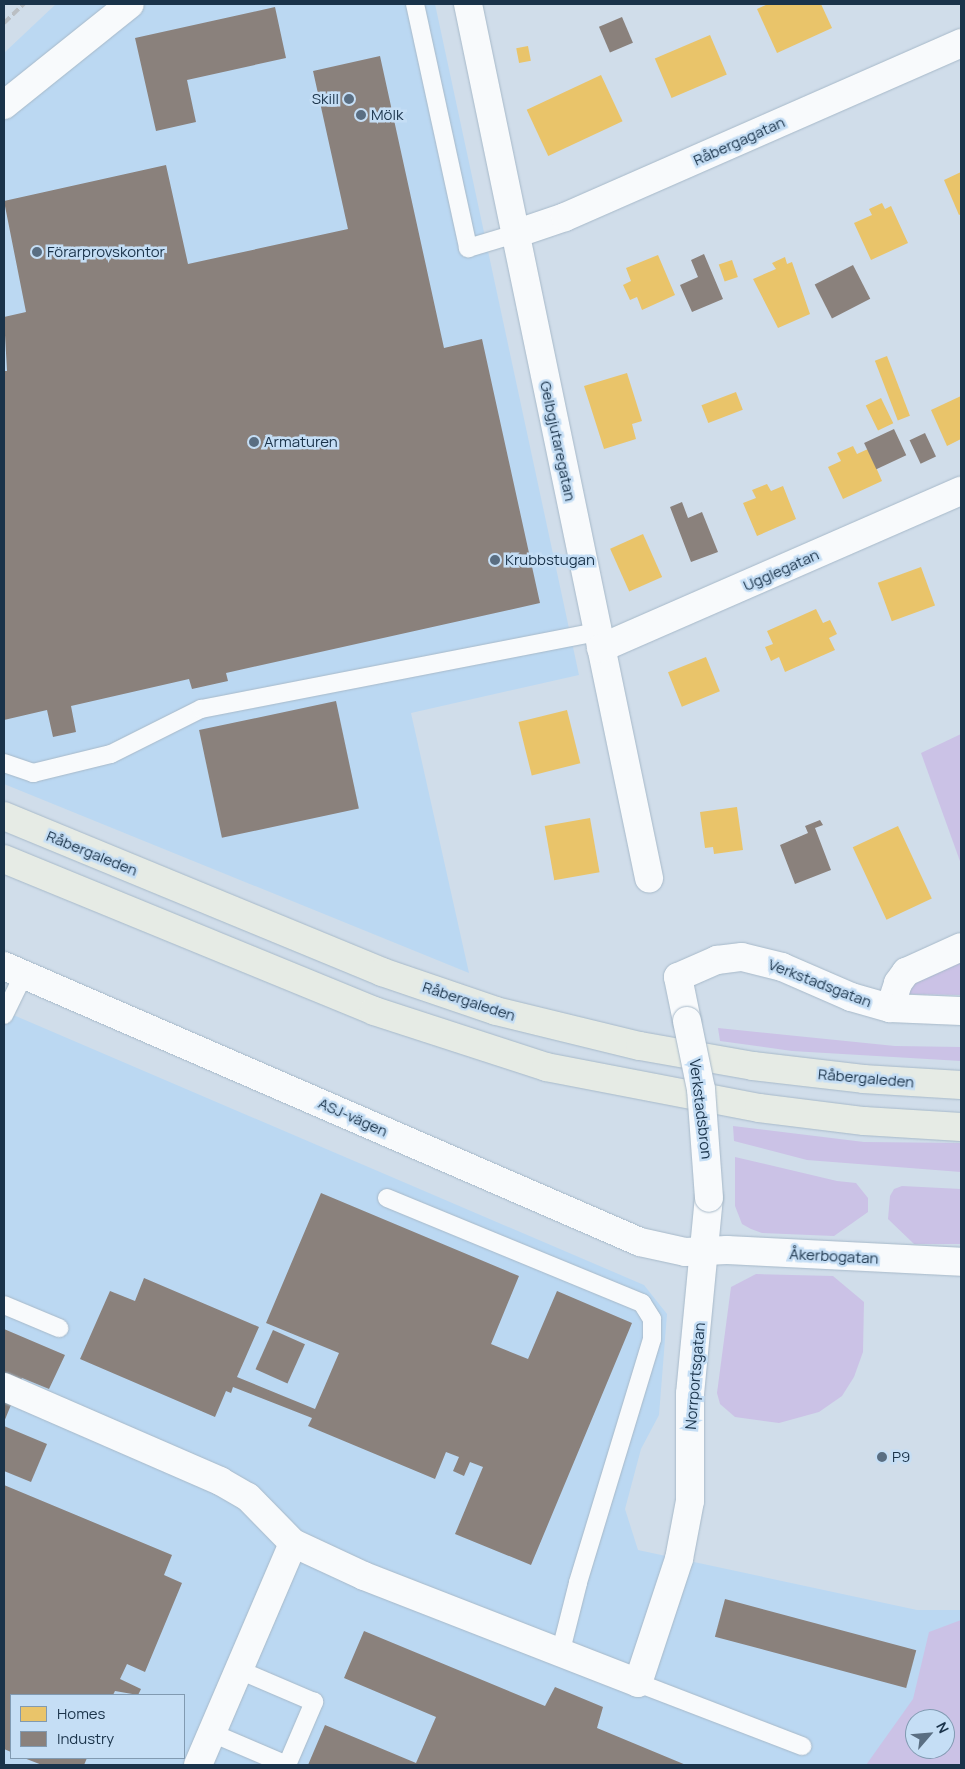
<!DOCTYPE html>
<html>
<head>
<meta charset="utf-8">
<style>
  body { margin:0 }
  #map { position:relative; width:965px; height:1769px; overflow:hidden; background:#d0ddea; font-family:Manrope,sans-serif }
  div>[style] { position:absolute }
  .built>* { inset:0; background:#bbd8f2 }
  .green>* { inset:0; background:#cbc2e6 }
  .homes>* { inset:0; background:#e9c46a; transform-origin:0 0 }
  .industry>* { inset:0; background:#8a817c; transform-origin:0 0 }
  .roads { filter:drop-shadow(0 0 1px #a7b9c9) drop-shadow(0 0 1px #a7b9c9) }
  .service>* { height:18px; margin:-9px; padding:0 9px; transform-origin:9px; border-radius:9px; background:#f8fafc }
  .minor>* { height:28px; margin:-14px; padding:0 14px; transform-origin:14px; border-radius:14px; background:#f8fafc }
  .primary>* { height:28px; margin:-14px; padding:0 14px; transform-origin:14px; border-radius:14px; background:#e6ebe5 }
  .rail>* { height:4px; margin-top:-2px; transform-origin:0; background:repeating-linear-gradient(90deg,#babfc4 0 8px,transparent 0 12px) }
  .bridges { filter:drop-shadow(0 0 1px #a7b9c9) drop-shadow(0 0 1px #a7b9c9) }
  .minor-bridge>* { height:28px; margin:-14px; padding:0 14px; transform-origin:14px; border-radius:14px; background:#f8fafc }
  .dots>* { width:14px; height:14px; translate:-50% -50%; box-sizing:border-box; border:2px solid #c5def5; border-radius:50% }
  span { translate:-50% -50%; white-space:nowrap; text-align:center; line-height:1.15; -webkit-text-stroke:5px #c5def5; paint-order:stroke }
  .poi-label { font-size:15px; color:#1a334a }
  .right { translate:-100% -50%; text-align:right }
  .left { translate:0 -50%; text-align:left }
  .street-label { font-size:15px; color:#1a334a }
  .frame { position:absolute; inset:0; border:5px solid #1a334a; pointer-events:none }
  .legend { position:absolute; left:10px; top:1694px; width:175px; height:65px; box-sizing:border-box; background:#c5def5; border:1px solid #819ab1; margin:0; padding:6px 9px; list-style:none; font-size:15px; color:#1a334a }
  .legend li { display:flex; align-items:center; gap:10px; height:25px }
  .legend b { width:25px; border:1px solid #819ab1 }
  .north { position:absolute; left:905px; top:1709px; width:50px; height:50px; box-sizing:border-box; background:#c5def5; border:1px solid #819ab1; border-radius:50%; rotate:63deg; font-size:14px; font-weight:700; line-height:20px; text-align:center; color:#1a334a }
  .north::after { content:''; display:block; margin:auto; width:18px; height:22px; background:#5a6e82; clip-path:polygon(50% 0,100% 100%,50% 72%,0 100%) }
</style>
</head>
<body>
<div id="map">
  <div class="built">
    <i style="clip-path:polygon(56px 4px,435px 4px,579px 675px,411px 713px,469px 973px,4px 784px,4px 53px)"></i>
    <i style="clip-path:polygon(evenodd,4px 1011px,644px 1285px,667px 1314px,659px 1415px,641px 1449px,625px 1509px,638px 1550px,917px 1610px,961px 1610px,961px 1765px,4px 1765px,4px 1011px,11px 1695px,184px 1695px,184px 1758px,11px 1758px,11px 1695px,4px 1011px,915px 1719px,945px 1719px,945px 1749px,915px 1749px,915px 1719px)"></i>
  </div>
  <div class="green">
    <i style="clip-path:polygon(961px 734px,961px 864px,921px 753px)"></i>
    <i style="clip-path:polygon(961px 960px,961px 995px,903px 994px,909px 986px)"></i>
    <i style="clip-path:polygon(718px 1028px,895px 1046px,961px 1047px,961px 1061px,792px 1051px,720px 1041px)"></i>
    <i style="clip-path:polygon(733px 1126px,864px 1142px,961px 1143px,961px 1172px,807px 1160px,734px 1141px)"></i>
    <i style="clip-path:polygon(735px 1157px,837px 1181px,856px 1183px,868px 1198px,868px 1212px,834px 1236px,762px 1233px,751px 1229px,742px 1224px,735px 1206px)"></i>
    <i style="clip-path:polygon(902px 1186px,961px 1189px,961px 1244px,914px 1244px,888px 1219px,890px 1196px,894px 1189px)"></i>
    <i style="clip-path:polygon(756px 1274px,833px 1276px,864px 1302px,863px 1352px,854px 1377px,842px 1396px,819px 1412px,779px 1423px,735px 1417px,720px 1404px,717px 1393px,731px 1287px)"></i>
    <i style="clip-path:polygon(evenodd,961px 1620px,961px 1765px,866px 1765px,913px 1699px,929px 1632px,961px 1620px,915px 1719px,945px 1719px,945px 1749px,915px 1749px,915px 1719px)"></i>
  </div>
  <div class="homes">
    <i style="clip-path:polygon(768px 4px,821px 4px,832px 28px,777px 53px,757px 9px)"></i>
    <i style="left:710px;top:35px;width:43px;height:60px;rotate:67deg"></i>
    <i style="left:528px;top:46px;width:15px;height:12px;rotate:79deg"></i>
    <i style="left:601px;top:75px;width:51px;height:82px;rotate:65deg"></i>
    <i style="clip-path:polygon(961px 172px,961px 214px,959px 215px,944px 180px)"></i>
    <i style="clip-path:polygon(882px 203px,885px 209px,891px 206px,908px 243px,871px 260px,854px 223px,872px 215px,869px 209px)"></i>
    <i style="clip-path:polygon(658px 255px,675px 295px,642px 310px,637px 297px,630px 300px,623px 285px,631px 281px,626px 268px)"></i>
    <i style="clip-path:polygon(785px 257px,787px 264px,792px 262px,810px 314px,778px 328px,753px 279px,776px 269px,772px 263px)"></i>
    <i style="left:732px;top:260px;width:18px;height:14px;rotate:71deg"></i>
    <i style="left:887px;top:356px;width:64px;height:13px;rotate:69deg"></i>
    <i style="clip-path:polygon(627px 373px,642px 421px,632px 424px,636px 439px,604px 449px,584px 386px)"></i>
    <i style="left:736px;top:392px;width:19px;height:37px;rotate:69deg"></i>
    <i style="clip-path:polygon(961px 396px,961px 439px,947px 446px,931px 410px)"></i>
    <i style="left:881px;top:398px;width:28px;height:17px;rotate:64deg"></i>
    <i style="clip-path:polygon(853px 446px,857px 454px,868px 449px,882px 481px,843px 499px,828px 467px,841px 461px,837px 453px)"></i>
    <i style="clip-path:polygon(767px 484px,771px 491px,783px 486px,796px 519px,757px 536px,743px 503px,756px 498px,752px 490px)"></i>
    <i style="left:643px;top:534px;width:47px;height:36px;rotate:66deg"></i>
    <i style="left:921px;top:567px;width:41px;height:46px;rotate:70deg"></i>
    <i style="clip-path:polygon(816px 609px,823px 623px,830px 620px,837px 634px,829px 638px,835px 650px,785px 672px,779px 657px,771px 661px,765px 647px,773px 644px,767px 631px)"></i>
    <i style="left:706px;top:657px;width:37px;height:41px;rotate:68deg"></i>
    <i style="left:567px;top:710px;width:55px;height:50px;rotate:76deg"></i>
    <i style="clip-path:polygon(737px 807px,743px 850px,714px 854px,713px 847px,705px 848px,700px 812px)"></i>
    <i style="left:590px;top:818px;width:55px;height:46px;rotate:80deg"></i>
    <i style="left:898px;top:826px;width:80px;height:50px;rotate:65deg"></i>
  </div>
  <div class="industry">
    <i style="clip-path:polygon(275px 7px,286px 58px,187px 80px,196px 122px,156px 131px,135px 38px)"></i>
    <i style="left:622px;top:17px;width:28px;height:25px;rotate:67deg"></i>
    <i style="clip-path:polygon(380px 56px,444px 348px,482px 339px,540px 603px,226px 673px,228px 681px,192px 689px,189px 679px,71px 706px,76px 732px,53px 737px,47px 710px,4px 720px,4px 371px,7px 371px,4px 317px,26px 312px,4px 201px,166px 165px,188px 264px,348px 229px,313px 71px)"></i>
    <i style="clip-path:polygon(704px 254px,723px 299px,692px 312px,680px 285px,698px 277px,691px 260px)"></i>
    <i style="left:853px;top:265px;width:38px;height:43px;rotate:63deg"></i>
    <i style="left:894px;top:429px;width:29px;height:33px;rotate:65deg"></i>
    <i style="left:925px;top:433px;width:26px;height:17px;rotate:65deg"></i>
    <i style="clip-path:polygon(682px 502px,688px 518px,702px 512px,718px 552px,691px 562px,670px 507px)"></i>
    <i style="left:336px;top:701px;width:110px;height:140px;rotate:78deg"></i>
    <i style="clip-path:polygon(820px 820px,823px 825px,815px 828px,831px 870px,795px 884px,780px 845px,808px 833px,805px 826px)"></i>
    <i style="clip-path:polygon(321px 1193px,519px 1276px,491px 1344px,528px 1359px,557px 1291px,632px 1323px,531px 1565px,455px 1534px,483px 1467px,470px 1462px,464px 1476px,453px 1471px,459px 1457px,446px 1452px,435px 1479px,308px 1426px,312px 1418px,233px 1387px,231px 1393px,226px 1391px,215px 1417px,80px 1359px,110px 1291px,135px 1301px,144px 1278px,259px 1327px,237px 1377px,315px 1409px,339px 1353px,266px 1323px)"></i>
    <i style="clip-path:polygon(4px 1329px,65px 1355px,49px 1389px,22px 1378px,4px 1422px)"></i>
    <i style="left:273px;top:1330px;width:35px;height:43px;rotate:24deg"></i>
    <i style="clip-path:polygon(4px 1426px,47px 1444px,31px 1482px,4px 1471px)"></i>
    <i style="clip-path:polygon(4px 1485px,172px 1555px,164px 1575px,182px 1583px,145px 1672px,127px 1664px,120px 1679px,141px 1689px,138px 1695px,115px 1691px,113px 1695px,11px 1695px,11px 1752px,4px 1749px)"></i>
    <i style="left:725px;top:1599px;width:198px;height:39px;rotate:15deg"></i>
    <i style="clip-path:polygon(364px 1631px,545px 1706px,555px 1687px,603px 1707px,597px 1728px,686px 1765px,308px 1765px,325px 1725px,416px 1763px,436px 1717px,344px 1678px)"></i>
    <i style="clip-path:polygon(24px 1758px,87px 1758px,84px 1765px,42px 1765px)"></i>
  </div>
  <div class="roads">
    <div class="service">
      <i style="left:415px;top:4px;width:250px;rotate:77.7deg"></i>
      <i style="left:468px;top:248px;width:49px;rotate:-16.6deg"></i>
      <i style="left:4px;top:763px;width:31px;rotate:19deg"></i>
      <i style="left:33px;top:773px;width:80px;rotate:-13.7deg"></i>
      <i style="left:111px;top:754px;width:101px;rotate:-26.6deg"></i>
      <i style="left:201px;top:709px;width:404px;rotate:-11deg"></i>
      <i style="left:4px;top:1015px;width:46px;rotate:-64deg"></i>
      <i style="left:387px;top:1198px;width:276px;rotate:22.4deg"></i>
      <i style="left:642px;top:1303px;width:19px;rotate:58deg"></i>
      <i style="left:652px;top:1319px;width:20px;rotate:90deg"></i>
      <i style="left:652px;top:1339px;width:255px;rotate:106.9deg"></i>
      <i style="left:578px;top:1583px;width:73px;rotate:104.2deg"></i>
      <i style="left:4px;top:1305px;width:60px;rotate:22.7deg"></i>
      <i style="left:638px;top:1683px;width:176px;rotate:21deg"></i>
      <i style="left:212px;top:1733px;width:82px;rotate:23.1deg"></i>
      <i style="left:287px;top:1765px;width:69px;rotate:-66.8deg"></i>
      <i style="left:314px;top:1702px;width:82px;rotate:-156.9deg"></i>
    </div>
    <div class="minor">
      <i style="left:468px;top:4px;width:893px;rotate:78.3deg"></i>
      <i style="left:4px;top:105px;width:161px;rotate:-38.7deg"></i>
      <i style="left:515px;top:234px;width:53px;rotate:-18.8deg"></i>
      <i style="left:565px;top:217px;width:433px;rotate:-23.7deg"></i>
      <i style="left:601px;top:648px;width:393px;rotate:-23.6deg"></i>
      <i style="left:4px;top:966px;width:693px;rotate:23.46deg"></i>
      <i style="left:640px;top:1242px;width:46px;rotate:12.5deg"></i>
      <i style="left:685px;top:1252px;width:42px;rotate:-2.7deg"></i>
      <i style="left:727px;top:1250px;width:234px;rotate:2.9deg"></i>
      <i style="left:890px;top:1008px;width:26px;rotate:-72deg"></i>
      <i style="left:898px;top:983px;width:14px;rotate:-54deg"></i>
      <i style="left:906px;top:972px;width:60px;rotate:-24.4deg"></i>
      <i style="left:687px;top:1021px;width:45px;rotate:-101.6deg"></i>
      <i style="left:678px;top:977px;width:43px;rotate:-23.6deg"></i>
      <i style="left:717px;top:960px;width:25px;rotate:-7deg"></i>
      <i style="left:742px;top:957px;width:41px;rotate:14deg"></i>
      <i style="left:782px;top:967px;width:75px;rotate:23.5deg"></i>
      <i style="left:851px;top:997px;width:41px;rotate:15.8deg"></i>
      <i style="left:890px;top:1008px;width:71px;rotate:2.4deg"></i>
      <i style="left:4px;top:1387px;width:236px;rotate:23.5deg"></i>
      <i style="left:220px;top:1481px;width:32px;rotate:30deg"></i>
      <i style="left:248px;top:1497px;width:64px;rotate:45.6deg"></i>
      <i style="left:293px;top:1543px;width:78px;rotate:24.9deg"></i>
      <i style="left:364px;top:1576px;width:294px;rotate:21.3deg"></i>
      <i style="left:638px;top:1683px;width:131px;rotate:-71.7deg"></i>
      <i style="left:679px;top:1559px;width:59px;rotate:-79.3deg"></i>
      <i style="left:690px;top:1501px;width:107px;rotate:-90deg"></i>
      <i style="left:690px;top:1394px;width:197px;rotate:-84.5deg"></i>
      <i style="left:198px;top:1765px;width:241px;rotate:-66.8deg"></i>
    </div>
    <div class="primary">
      <i style="left:4px;top:816px;width:409px;rotate:22.4deg"></i>
      <i style="left:382px;top:972px;width:120px;rotate:18.9deg"></i>
      <i style="left:496px;top:1011px;width:148px;rotate:13.7deg"></i>
      <i style="left:640px;top:1046px;width:115px;rotate:10deg"></i>
      <i style="left:753px;top:1066px;width:111px;rotate:6.7deg"></i>
      <i style="left:863px;top:1079px;width:98px;rotate:3.5deg"></i>
      <i style="left:4px;top:859px;width:400px;rotate:22.3deg"></i>
      <i style="left:374px;top:1011px;width:181px;rotate:18deg"></i>
      <i style="left:546px;top:1067px;width:217px;rotate:10.9deg"></i>
      <i style="left:759px;top:1108px;width:106px;rotate:7.1deg"></i>
      <i style="left:864px;top:1121px;width:97px;rotate:3.5deg"></i>
    </div>
  </div>
  <div class="rail">
    <i style="left:4px;top:23px;width:28px;rotate:-44deg"></i>
  </div>
  <div class="bridges">
    <div class="minor-bridge">
      <i style="left:687px;top:1021px;width:69px;rotate:78.4deg"></i>
      <i style="left:701px;top:1089px;width:109px;rotate:85.8deg"></i>
    </div>
  </div>
  <div class="dots">
    <i style="left:349px;top:99px;background:#5a6e82"></i>
    <i style="left:361px;top:115px;background:#5a6e82"></i>
    <i style="left:37px;top:252px;background:#5a6e82"></i>
    <i style="left:254px;top:442px;background:#5a6e82"></i>
    <i style="left:495px;top:560px;background:#5a6e82"></i>
    <i style="left:882px;top:1457px;background:#5a6e82"></i>
  </div>
  <div class="poi-label">
    <span class="right" style="left:339px;top:99px">Skill</span>
    <span class="left" style="left:371px;top:115px">Mölk</span>
    <span class="left" style="left:47px;top:252px">Förarprovskontor</span>
    <span class="left" style="left:264px;top:442px">Armaturen</span>
    <span class="left" style="left:505px;top:560px">Krubbstugan</span>
    <span class="left" style="left:892px;top:1457px">P9</span>
  </div>
  <div class="street-label">
    <span style="left:739px;top:141px;rotate:-24deg">Råbergagatan</span>
    <span style="left:558px;top:441px;rotate:78deg">Gelbgjutaregatan</span>
    <span style="left:781px;top:570px;rotate:-24deg">Ugglegatan</span>
    <span style="left:92px;top:853px;rotate:22deg">Råbergaleden</span>
    <span style="left:820px;top:983px;rotate:21deg">Verkstadsgatan</span>
    <span style="left:469px;top:1001px;rotate:18deg">Råbergaleden</span>
    <span style="left:866px;top:1078px;rotate:5deg">Råbergaleden</span>
    <span style="left:701px;top:1109px;rotate:83deg">Verkstadsbron</span>
    <span style="left:353px;top:1117px;rotate:24deg">ASJ-vägen</span>
    <span style="left:834px;top:1256px;rotate:3deg">Åkerbogatan</span>
    <span style="left:695px;top:1376px;rotate:-85deg">Norrportsgatan</span>
  </div>
  <div class="frame"></div>
  <ul class="legend">
  <li><b style="height:14px;background:#e9c46a"></b>Homes</li>
  <li><b style="height:14px;background:#8a817c"></b>Industry</li>
  </ul>
  <div class="north">N</div>
</div>
</body>
</html>
